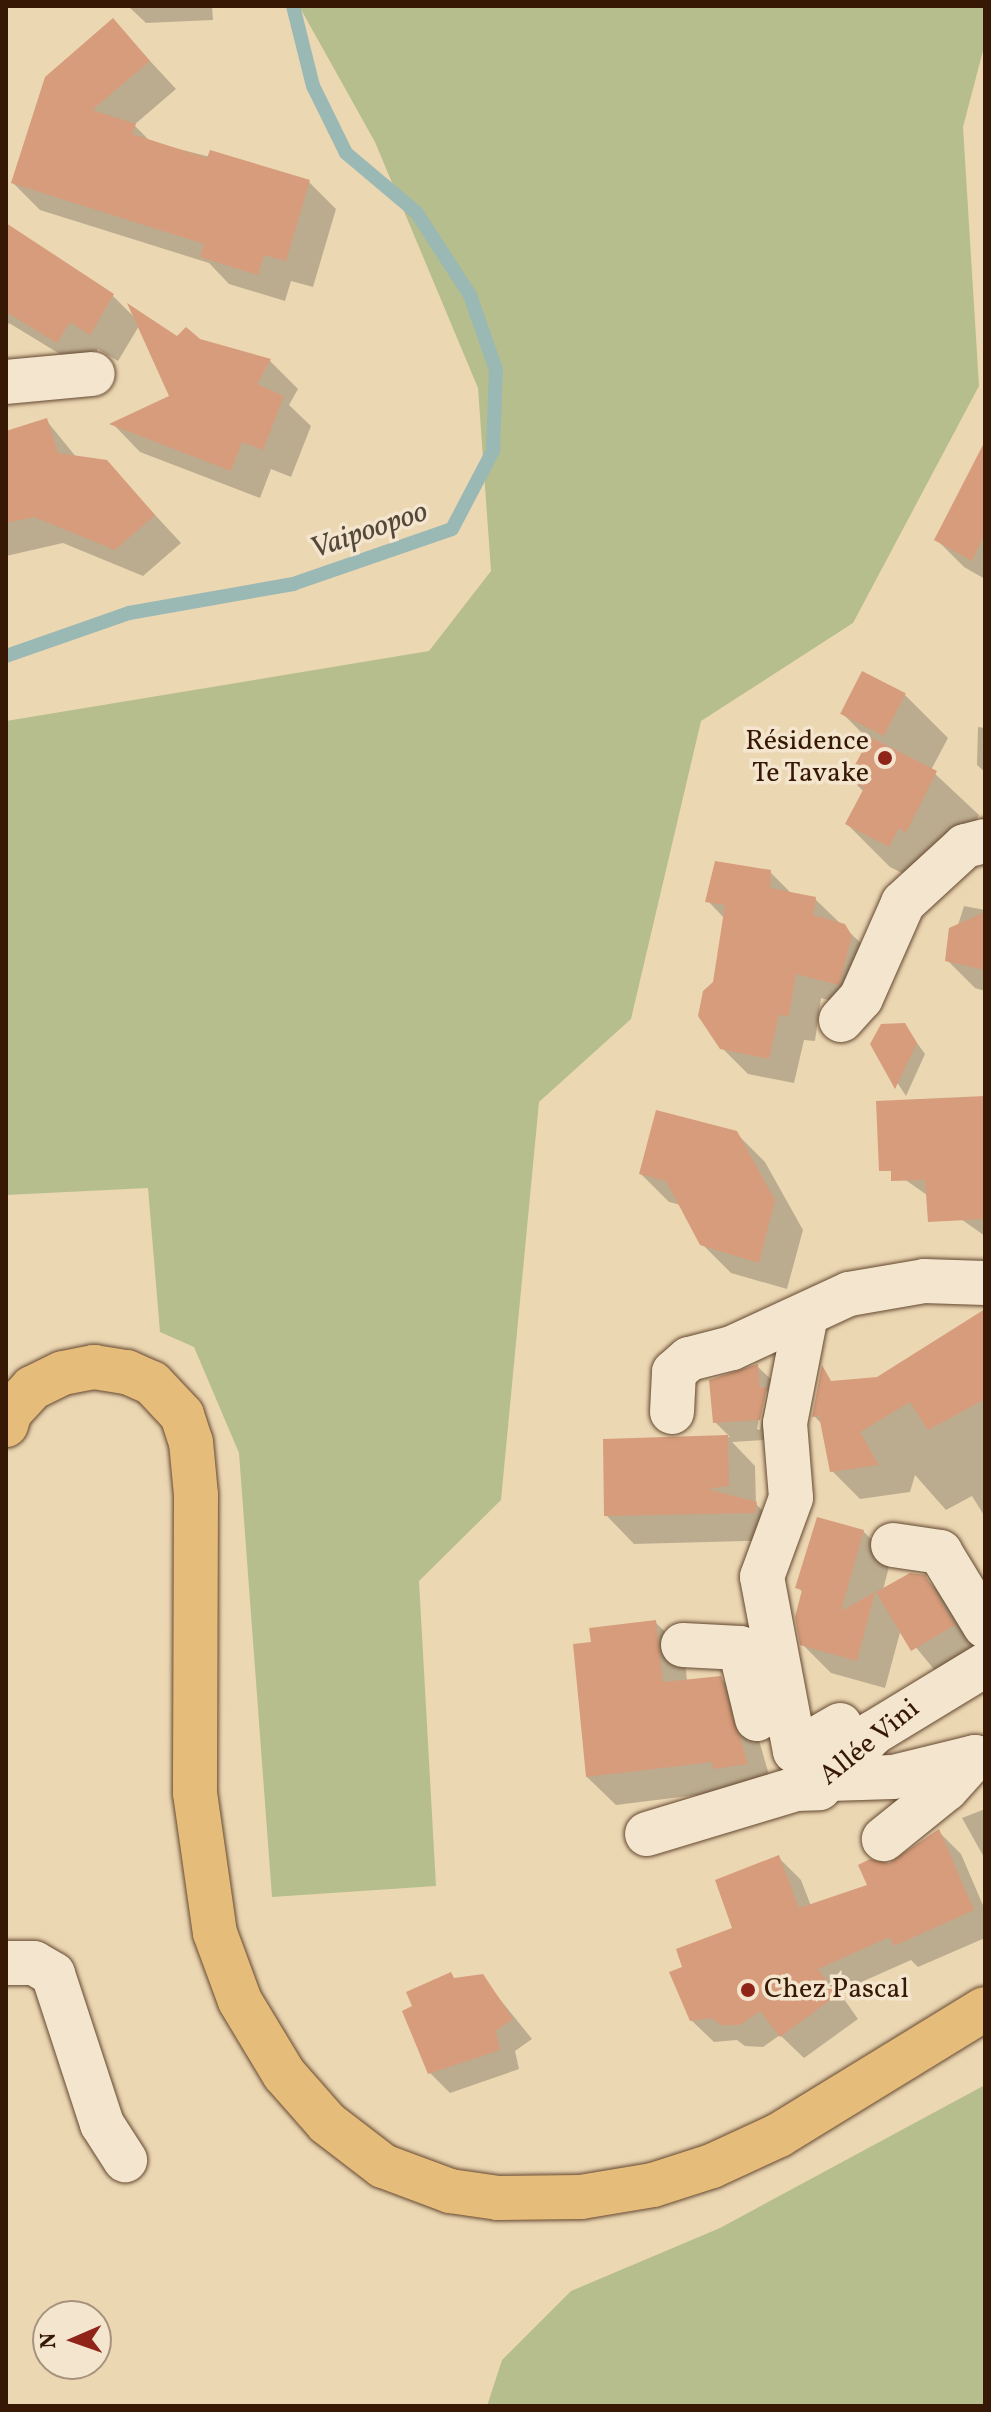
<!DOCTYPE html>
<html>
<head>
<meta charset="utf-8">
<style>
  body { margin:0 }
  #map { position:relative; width:991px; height:2412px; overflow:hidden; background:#ecd7b3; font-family:Vollkorn,serif }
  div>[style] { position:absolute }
  .green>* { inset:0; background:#b7be8d }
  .shadow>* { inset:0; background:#0003 }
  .stream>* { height:14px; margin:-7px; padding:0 7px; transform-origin:7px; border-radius:7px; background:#9ab8b4 }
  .building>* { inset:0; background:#d69c7b; transform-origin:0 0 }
  .roads { filter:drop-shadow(0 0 2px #644830) drop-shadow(0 0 2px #644830) }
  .minor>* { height:44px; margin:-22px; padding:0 22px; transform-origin:22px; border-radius:22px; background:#f3e5ce }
  .major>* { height:44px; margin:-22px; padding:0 22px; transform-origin:22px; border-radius:22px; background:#e6bc7a }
  .dots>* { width:22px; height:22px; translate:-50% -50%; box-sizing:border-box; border:4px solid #f3e5ce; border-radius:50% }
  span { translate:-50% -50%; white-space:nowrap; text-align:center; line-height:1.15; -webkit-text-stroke:7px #f3e5ce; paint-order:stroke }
  .poi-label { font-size:28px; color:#361804 }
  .right { translate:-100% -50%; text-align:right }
  .left { translate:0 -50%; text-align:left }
  .street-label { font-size:28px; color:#361804 }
  .water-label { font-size:30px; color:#544839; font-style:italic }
  .frame { position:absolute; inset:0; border:8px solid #361804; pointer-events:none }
  .north { position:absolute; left:32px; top:2300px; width:80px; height:80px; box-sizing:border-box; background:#f3e5ce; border:2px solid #a7937d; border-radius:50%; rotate:268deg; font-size:22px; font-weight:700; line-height:32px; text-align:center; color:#361804 }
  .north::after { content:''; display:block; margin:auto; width:28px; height:36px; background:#8f2418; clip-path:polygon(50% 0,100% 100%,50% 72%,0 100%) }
</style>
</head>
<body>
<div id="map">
  <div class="green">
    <i style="clip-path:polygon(299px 6px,985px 6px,985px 43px,963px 127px,979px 386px,853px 623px,701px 721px,631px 1019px,539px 1102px,501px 1500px,419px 1581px,436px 1886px,272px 1897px,239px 1453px,194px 1347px,160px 1332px,148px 1188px,6px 1195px,6px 721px,429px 651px,491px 571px,478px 388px,375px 142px)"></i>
    <i style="clip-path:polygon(985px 2085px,985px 2406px,487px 2406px,502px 2360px,571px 2291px,720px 2228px)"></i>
  </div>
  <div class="shadow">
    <i style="clip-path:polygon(128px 6px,212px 6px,213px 20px,146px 23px)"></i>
    <i style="clip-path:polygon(113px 21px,176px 89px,134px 125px,151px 142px,309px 182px,336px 209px,313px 287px,291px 281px,285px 301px,229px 284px,209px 263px,40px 210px,13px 183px)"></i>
    <i style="clip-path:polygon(6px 226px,113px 296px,136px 319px,178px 338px,270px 361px,298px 389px,289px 405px,311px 426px,291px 477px,271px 469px,260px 498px,140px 452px,113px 424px,172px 397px,139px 326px,118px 361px,98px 349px,86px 370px,9px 323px,6px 329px)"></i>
    <i style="clip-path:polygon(46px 420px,77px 458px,106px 462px,181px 543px,143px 576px,63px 543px,6px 556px,6px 433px)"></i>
    <i style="clip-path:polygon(985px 457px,985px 579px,964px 567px,937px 540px)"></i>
    <i style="clip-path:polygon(905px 695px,948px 738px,931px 770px,979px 815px,950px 874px,932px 888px,890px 867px,847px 824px,864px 792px,850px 778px,870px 741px,843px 714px)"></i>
    <i style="clip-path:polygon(978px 727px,985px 728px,985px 772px,977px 765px)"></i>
    <i style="clip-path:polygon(770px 872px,793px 895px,815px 899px,870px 952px,864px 1010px,821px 998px,815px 1041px,804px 1040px,794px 1083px,748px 1074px,722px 1048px,715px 983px,725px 919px,708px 901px)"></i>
    <i style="clip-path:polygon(964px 906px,985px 910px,985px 991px,975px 988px,947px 960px)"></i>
    <i style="clip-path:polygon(904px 1025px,925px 1054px,906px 1096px,872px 1044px)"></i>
    <i style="clip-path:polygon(985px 1098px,985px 1236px,907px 1181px,880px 1154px)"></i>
    <i style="clip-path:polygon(736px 1133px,765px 1162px,803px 1230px,787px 1289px,731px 1273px,702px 1244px,681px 1205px,669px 1202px,641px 1174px)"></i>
    <i style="clip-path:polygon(985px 1312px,985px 1517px,972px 1496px,946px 1510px,915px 1475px,910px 1492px,860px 1499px,832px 1471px,823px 1425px,814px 1416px)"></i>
    <i style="clip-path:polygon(evenodd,758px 1367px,778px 1386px,780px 1439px,732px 1442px,755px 1466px,756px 1504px,784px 1532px,783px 1540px,634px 1544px,606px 1515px,605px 1441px,730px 1437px,715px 1422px,758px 1367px,764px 1389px,768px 1392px,760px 1430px,757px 1429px,764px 1389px)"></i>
    <i style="clip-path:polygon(863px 1531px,891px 1559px,883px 1590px,924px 1577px,953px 1606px,982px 1654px,941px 1678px,901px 1629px,885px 1688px,831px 1673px,802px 1644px,804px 1593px,797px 1587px)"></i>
    <i style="clip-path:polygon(655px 1622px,684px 1650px,687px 1681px,720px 1678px,749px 1706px,774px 1792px,737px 1790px,616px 1805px,587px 1777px,593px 1643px)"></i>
    <i style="clip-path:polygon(985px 1809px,985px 1859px,962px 1818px)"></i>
    <i style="clip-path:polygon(939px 1832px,961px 1854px,985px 1910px,985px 1938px,918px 1967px,911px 1960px,839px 1992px,858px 2019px,804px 2058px,780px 2035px,763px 2047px,745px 2046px,737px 2040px,714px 2042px,691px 2020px,685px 1968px,735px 1929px,778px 1857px,801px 1880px,811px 1906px,870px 1886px)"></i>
    <i style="clip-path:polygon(482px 1977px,532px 2039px,515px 2051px,519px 2069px,450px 2093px,430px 2073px,415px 2008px,455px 1979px)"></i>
  </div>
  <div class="stream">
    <i style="left:6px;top:656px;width:130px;rotate:-19.3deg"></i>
    <i style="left:129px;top:613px;width:167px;rotate:-10deg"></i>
    <i style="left:293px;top:584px;width:168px;rotate:-19.1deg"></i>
    <i style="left:452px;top:529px;width:88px;rotate:-62.3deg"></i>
    <i style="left:493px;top:451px;width:81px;rotate:-87.9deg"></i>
    <i style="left:496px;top:370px;width:79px;rotate:-109.1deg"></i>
    <i style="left:470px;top:295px;width:99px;rotate:-123deg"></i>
    <i style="left:416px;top:212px;width:92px;rotate:-139.9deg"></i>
    <i style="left:346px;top:153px;width:75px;rotate:-116.2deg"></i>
    <i style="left:313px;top:86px;width:82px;rotate:-104deg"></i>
  </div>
  <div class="building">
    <i style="clip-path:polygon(113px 18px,150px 61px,92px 110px,136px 124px,132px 134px,207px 158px,210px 150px,310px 180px,286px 261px,264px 255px,258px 275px,200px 257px,204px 244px,11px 183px,45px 77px)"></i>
    <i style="clip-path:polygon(6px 223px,114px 294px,90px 335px,70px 322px,57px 343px,6px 312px)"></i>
    <i style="clip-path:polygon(127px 303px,177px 336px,186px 327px,200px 339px,271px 359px,257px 384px,284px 396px,263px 450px,242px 442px,231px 471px,109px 424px,169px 396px)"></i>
    <i style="clip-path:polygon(47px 418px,58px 453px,107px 460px,155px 515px,115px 550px,34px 517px,6px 523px,6px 431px)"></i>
    <i style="clip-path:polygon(985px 441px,985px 534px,972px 561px,934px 540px)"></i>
    <i style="left:862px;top:671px;width:49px;height:48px;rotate:27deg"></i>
    <i style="clip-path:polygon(870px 737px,937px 771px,906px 833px,899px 828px,889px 847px,845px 824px,864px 788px,848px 778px)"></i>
    <i style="clip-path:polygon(715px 861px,771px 870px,770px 888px,816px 897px,813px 915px,845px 924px,852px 936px,839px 985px,796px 974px,789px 1016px,779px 1015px,769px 1059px,720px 1049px,698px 1016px,703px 991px,713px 982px,725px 905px,705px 902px)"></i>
    <i style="clip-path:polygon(985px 912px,985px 970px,945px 961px,949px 928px)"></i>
    <i style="clip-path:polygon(905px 1023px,917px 1043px,895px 1089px,870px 1044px,881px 1024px)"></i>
    <i style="clip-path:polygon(985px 1096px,985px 1219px,928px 1222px,925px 1180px,891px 1181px,891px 1171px,879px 1171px,876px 1101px)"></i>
    <i style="clip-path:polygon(656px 1110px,737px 1131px,775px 1200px,759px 1263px,700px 1245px,666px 1181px,639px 1174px)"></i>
    <i style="clip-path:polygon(985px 1309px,985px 1399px,928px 1430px,910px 1402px,860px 1432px,879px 1465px,830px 1472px,819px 1416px,812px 1417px,822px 1365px,831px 1381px,877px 1377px)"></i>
    <i style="clip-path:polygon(758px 1364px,760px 1388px,767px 1387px,760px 1420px,713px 1423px,709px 1380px)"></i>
    <i style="clip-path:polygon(728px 1435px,729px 1486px,708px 1489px,757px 1502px,755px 1513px,604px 1516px,603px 1439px)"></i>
    <i style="clip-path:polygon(817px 1517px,864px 1530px,841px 1611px,875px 1592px,857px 1661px,800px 1645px,795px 1617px,802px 1590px,795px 1588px)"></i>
    <i style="clip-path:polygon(910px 1573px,925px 1575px,955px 1625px,911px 1651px,876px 1592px)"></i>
    <i style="clip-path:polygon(656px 1620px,663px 1682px,721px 1676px,748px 1764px,713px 1769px,712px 1762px,586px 1777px,573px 1644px,591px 1642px,589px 1628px)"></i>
    <i style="clip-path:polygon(939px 1829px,974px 1910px,894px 1946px,890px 1937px,818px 1969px,837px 1995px,780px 2037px,760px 2011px,740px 2025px,721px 2025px,712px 2018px,690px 2021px,669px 1972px,682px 1967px,676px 1949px,732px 1928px,715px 1880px,779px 1855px,799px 1908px,867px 1885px,858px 1865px,870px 1859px,889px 1863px)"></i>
    <i style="clip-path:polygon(451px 1972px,454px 1978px,483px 1974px,513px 2019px,496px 2031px,500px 2050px,428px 2074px,402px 2011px,412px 2006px,406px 1992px)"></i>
  </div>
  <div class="roads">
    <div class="minor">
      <i style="left:6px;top:382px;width:87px;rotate:-5.3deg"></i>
      <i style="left:841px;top:1020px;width:30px;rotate:-48deg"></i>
      <i style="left:861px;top:998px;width:104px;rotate:-66.1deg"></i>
      <i style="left:903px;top:903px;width:84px;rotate:-42.6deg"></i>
      <i style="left:965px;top:846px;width:21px;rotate:-14deg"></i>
      <i style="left:806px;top:1315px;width:110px;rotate:101deg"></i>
      <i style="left:785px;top:1423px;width:75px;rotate:85.4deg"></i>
      <i style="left:791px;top:1498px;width:84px;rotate:110.2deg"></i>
      <i style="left:762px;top:1577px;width:177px;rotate:79.3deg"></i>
      <i style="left:795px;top:1751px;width:52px;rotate:-30deg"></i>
      <i style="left:672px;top:1412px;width:40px;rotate:-87.1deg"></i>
      <i style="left:674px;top:1372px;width:20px;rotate:-41deg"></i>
      <i style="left:689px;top:1359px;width:44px;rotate:-14.3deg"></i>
      <i style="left:732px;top:1348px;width:129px;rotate:-24.8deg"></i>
      <i style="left:849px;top:1294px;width:76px;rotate:-9.8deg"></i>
      <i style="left:924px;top:1281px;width:61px;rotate:1.9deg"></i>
      <i style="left:893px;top:1545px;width:48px;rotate:8.5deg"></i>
      <i style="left:940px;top:1552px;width:87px;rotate:58.7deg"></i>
      <i style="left:683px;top:1645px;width:57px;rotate:3deg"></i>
      <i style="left:740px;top:1648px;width:73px;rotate:76.5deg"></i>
      <i style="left:829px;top:1779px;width:64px;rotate:-1.8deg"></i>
      <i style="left:893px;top:1777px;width:84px;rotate:-13.7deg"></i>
      <i style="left:975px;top:1757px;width:43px;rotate:132.2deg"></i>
      <i style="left:946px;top:1789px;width:80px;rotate:141.1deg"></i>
      <i style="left:647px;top:1834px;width:156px;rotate:-16.8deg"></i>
      <i style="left:796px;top:1789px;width:23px;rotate:-2deg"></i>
      <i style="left:819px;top:1788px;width:77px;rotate:-45.5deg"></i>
      <i style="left:873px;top:1733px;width:131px;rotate:-31.3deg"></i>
      <i style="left:6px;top:1963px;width:28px"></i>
      <i style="left:34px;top:1963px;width:22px;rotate:30deg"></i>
      <i style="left:53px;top:1974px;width:158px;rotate:71.9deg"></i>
      <i style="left:102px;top:2124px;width:43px;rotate:57.4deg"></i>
    </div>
    <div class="major">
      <i style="left:6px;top:1425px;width:14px;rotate:-73deg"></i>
      <i style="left:10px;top:1412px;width:33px;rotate:-47deg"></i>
      <i style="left:32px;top:1388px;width:34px;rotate:-26deg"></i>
      <i style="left:63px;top:1373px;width:32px;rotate:-11deg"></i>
      <i style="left:94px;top:1367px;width:33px;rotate:9deg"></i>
      <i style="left:127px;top:1372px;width:27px;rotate:24deg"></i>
      <i style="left:152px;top:1383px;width:44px;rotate:46.8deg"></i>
      <i style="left:182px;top:1415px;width:28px;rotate:72deg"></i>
      <i style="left:191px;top:1442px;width:53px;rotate:84.6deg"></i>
      <i style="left:196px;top:1495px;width:298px;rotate:90.2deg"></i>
      <i style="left:195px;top:1793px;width:141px;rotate:81.9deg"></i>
      <i style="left:215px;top:1933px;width:72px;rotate:69.8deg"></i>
      <i style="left:240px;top:2001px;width:85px;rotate:58.9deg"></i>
      <i style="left:284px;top:2074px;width:65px;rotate:48.7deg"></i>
      <i style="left:327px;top:2123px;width:71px;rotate:37.5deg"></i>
      <i style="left:383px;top:2166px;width:72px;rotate:20.5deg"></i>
      <i style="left:450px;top:2191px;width:49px;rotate:8.3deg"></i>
      <i style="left:498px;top:2198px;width:83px;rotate:-0.7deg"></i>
      <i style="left:581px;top:2197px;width:73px;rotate:-9.5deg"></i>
      <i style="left:653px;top:2185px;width:62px;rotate:-17.9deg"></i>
      <i style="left:712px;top:2166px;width:74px;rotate:-24.8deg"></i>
      <i style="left:779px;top:2135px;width:241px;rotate:-31.5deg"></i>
    </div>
  </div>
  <div class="dots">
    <i style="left:885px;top:758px;background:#8f2418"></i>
    <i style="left:748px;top:1990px;background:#8f2418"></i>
  </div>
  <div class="poi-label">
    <span class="right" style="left:869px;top:758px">Résidence<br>Te Tavake</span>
    <span class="left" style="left:764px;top:1990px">Chez Pascal</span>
  </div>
  <div class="street-label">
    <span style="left:870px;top:1743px;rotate:-39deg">Allée Vini</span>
  </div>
  <div class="water-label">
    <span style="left:369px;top:531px;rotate:-19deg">Vaipoopoo</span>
  </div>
  <div class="frame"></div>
  <div class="north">N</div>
</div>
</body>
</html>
